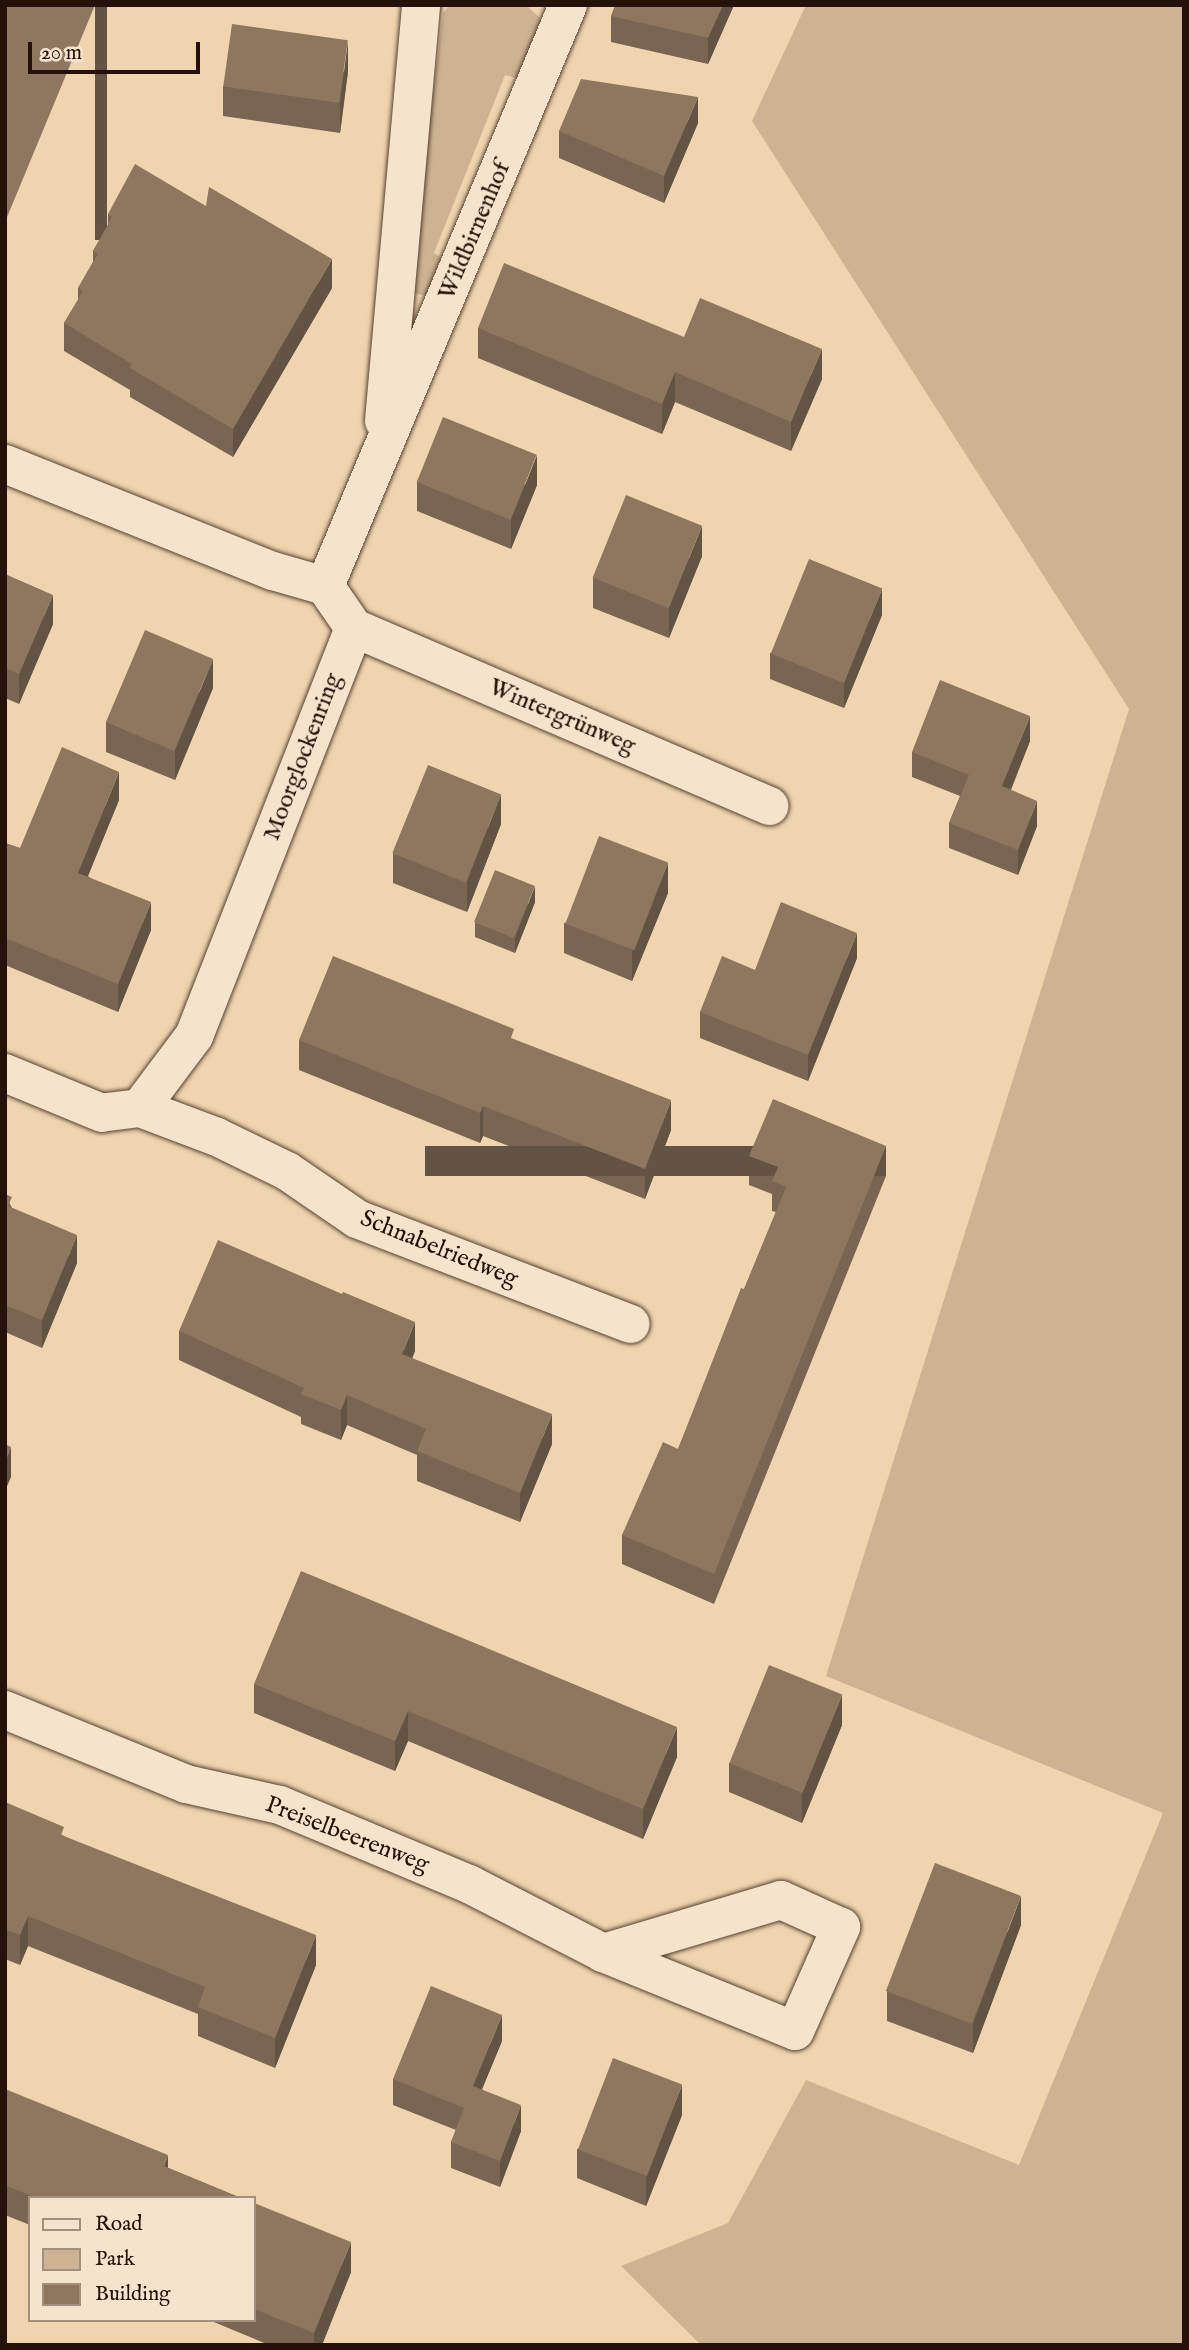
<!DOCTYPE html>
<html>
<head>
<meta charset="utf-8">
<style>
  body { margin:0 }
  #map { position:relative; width:1189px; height:2350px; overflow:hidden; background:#efd4af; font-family:"IM FELL English",serif }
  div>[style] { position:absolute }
  .green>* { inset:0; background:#cdb393 }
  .roads { filter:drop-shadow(0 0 2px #584232) drop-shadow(0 0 2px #584232) }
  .street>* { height:38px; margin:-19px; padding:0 19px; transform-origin:19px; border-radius:19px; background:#f5e3cb }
  .wall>* { inset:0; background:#7a6552 }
  .shaded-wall>* { inset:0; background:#635342; transform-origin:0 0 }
  .building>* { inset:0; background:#8e765f; transform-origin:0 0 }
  span { translate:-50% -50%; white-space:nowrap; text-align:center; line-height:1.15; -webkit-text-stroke:7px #f5e3cb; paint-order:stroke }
  .street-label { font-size:24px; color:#251109 }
  .frame { position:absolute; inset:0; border:7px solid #251109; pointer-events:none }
  .legend { position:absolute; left:28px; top:2196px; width:228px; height:126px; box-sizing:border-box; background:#f5e3cb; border:2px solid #a28f7d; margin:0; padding:9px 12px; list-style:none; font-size:21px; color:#251109 }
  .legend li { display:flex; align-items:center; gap:14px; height:35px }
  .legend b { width:35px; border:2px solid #a28f7d }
  .scale { position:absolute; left:28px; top:42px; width:172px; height:32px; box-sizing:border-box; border:4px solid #251109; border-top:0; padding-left:9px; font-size:21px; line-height:24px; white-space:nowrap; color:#251109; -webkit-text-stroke:5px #f5e3cb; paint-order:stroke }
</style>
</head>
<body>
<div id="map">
  <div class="green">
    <i style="clip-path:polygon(450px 5px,526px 5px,543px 21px,523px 80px,505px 75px,434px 253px,451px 264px,436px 298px,409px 292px,443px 13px)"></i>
    <i style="clip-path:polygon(806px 5px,1184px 5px,1184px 2345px,701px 2345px,621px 2266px,728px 2223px,806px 2080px,1019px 2165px,1163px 1813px,826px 1676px,1129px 709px,752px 121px)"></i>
  </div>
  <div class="roads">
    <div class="street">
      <i style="left:384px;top:421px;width:418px;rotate:-84.9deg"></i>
      <i style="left:5px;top:464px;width:289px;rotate:21.8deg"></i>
      <i style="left:273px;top:571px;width:54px;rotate:16.1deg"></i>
      <i style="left:325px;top:586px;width:51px;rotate:55.4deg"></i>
      <i style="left:354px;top:628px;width:438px;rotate:111.4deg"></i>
      <i style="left:194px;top:1036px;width:90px;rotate:126.9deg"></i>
      <i style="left:140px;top:1108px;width:38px;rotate:173deg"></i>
      <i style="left:102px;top:1113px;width:105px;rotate:-157.6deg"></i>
      <i style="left:325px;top:586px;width:630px;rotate:-67.3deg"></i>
      <i style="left:354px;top:628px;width:452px;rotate:23.2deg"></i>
      <i style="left:140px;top:1108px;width:82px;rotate:20.6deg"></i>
      <i style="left:217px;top:1137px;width:78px;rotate:25.9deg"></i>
      <i style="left:287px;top:1171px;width:85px;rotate:34.4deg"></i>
      <i style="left:357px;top:1219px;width:293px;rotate:21deg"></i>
      <i style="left:5px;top:1710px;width:196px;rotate:22.2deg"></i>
      <i style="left:186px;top:1784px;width:96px;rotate:12.6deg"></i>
      <i style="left:280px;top:1805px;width:205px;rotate:22.7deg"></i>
      <i style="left:469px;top:1884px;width:151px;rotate:27.2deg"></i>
      <i style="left:603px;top:1953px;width:207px;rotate:22.1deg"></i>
      <i style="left:795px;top:2031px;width:114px;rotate:-66.1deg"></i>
      <i style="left:841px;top:1927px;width:66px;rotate:-155.8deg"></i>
      <i style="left:781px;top:1900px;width:186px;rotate:163.4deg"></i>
    </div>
  </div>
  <div class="wall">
    <i style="clip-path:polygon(734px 5px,708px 64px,611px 42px,611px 16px)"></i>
    <i style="clip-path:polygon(348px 71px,340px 133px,223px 116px,223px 86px)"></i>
    <i style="clip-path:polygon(698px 123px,664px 203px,559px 158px,559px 131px)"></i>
    <i style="clip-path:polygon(108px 214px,332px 288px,233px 457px,130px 397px,130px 390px,64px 351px,64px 323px,78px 300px,78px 288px,93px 262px,93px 251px,108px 225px)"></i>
    <i style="clip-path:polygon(478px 328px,684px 337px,822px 379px,791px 451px,675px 402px,662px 434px,478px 358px)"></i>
    <i style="clip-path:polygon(417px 482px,537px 485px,511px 549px,417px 511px)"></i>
    <i style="clip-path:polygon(702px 556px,669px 638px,593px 608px,593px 578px)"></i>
    <i style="clip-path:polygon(5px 574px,53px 624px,19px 704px,5px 698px)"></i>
    <i style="clip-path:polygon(882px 615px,844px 708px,770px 679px,770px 653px)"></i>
    <i style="clip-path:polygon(213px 688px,175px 780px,106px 752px,106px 722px)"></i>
    <i style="clip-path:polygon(1030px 741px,1011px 790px,1037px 826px,1018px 875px,949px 848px,949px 823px,960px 796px,912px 777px,912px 752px)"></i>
    <i style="clip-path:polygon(119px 800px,88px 876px,151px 930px,118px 1012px,5px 965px,5px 843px,20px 848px)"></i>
    <i style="clip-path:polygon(501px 824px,467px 912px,393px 883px,393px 853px)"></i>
    <i style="clip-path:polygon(668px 893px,632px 981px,564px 953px,564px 923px)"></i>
    <i style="clip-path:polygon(535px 902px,515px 953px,475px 937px,475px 922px)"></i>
    <i style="clip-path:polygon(857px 958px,808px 1081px,700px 1038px,700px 1012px,755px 970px)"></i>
    <i style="clip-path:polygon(299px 1040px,514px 1040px,671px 1130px,645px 1199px,483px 1136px,480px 1143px,299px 1070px)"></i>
    <i style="clip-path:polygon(749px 1156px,886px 1176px,714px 1604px,622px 1564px,622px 1535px,678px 1449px,776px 1212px,772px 1211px,772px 1194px,749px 1185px)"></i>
    <i style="clip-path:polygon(5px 1194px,12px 1208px,77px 1263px,42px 1348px,5px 1332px)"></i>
    <i style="clip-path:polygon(179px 1331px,415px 1351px,412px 1358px,552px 1444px,520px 1522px,417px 1481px,417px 1455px,347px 1425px,341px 1440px,301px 1424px,301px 1417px,179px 1360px)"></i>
    <i style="clip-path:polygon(254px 1684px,677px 1757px,643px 1839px,408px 1741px,395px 1771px,254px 1713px)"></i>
    <i style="clip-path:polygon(842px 1725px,802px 1823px,729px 1792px,729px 1763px)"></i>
    <i style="clip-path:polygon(5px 1802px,64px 1836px,316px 1965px,275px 2068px,198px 2036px,198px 2014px,28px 1946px,20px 1965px,5px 1959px)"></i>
    <i style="clip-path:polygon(1021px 1925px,973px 2053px,887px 2021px,887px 1991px)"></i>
    <i style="clip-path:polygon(502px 2041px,482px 2089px,521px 2131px,500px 2187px,451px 2168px,451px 2142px,456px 2130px,393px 2105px,393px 2079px)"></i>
    <i style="clip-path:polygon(5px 2089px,168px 2168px,241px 2198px,30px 2198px,30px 2225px,5px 2215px)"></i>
    <i style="clip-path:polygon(682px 2115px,646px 2206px,577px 2178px,577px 2149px)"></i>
    <i style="clip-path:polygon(254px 2203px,351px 2272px,322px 2345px,269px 2345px,209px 2320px,254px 2320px)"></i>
  </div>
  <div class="shaded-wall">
    <i style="left:95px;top:5px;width:12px;height:235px"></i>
    <i style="clip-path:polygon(723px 5px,734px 5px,708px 64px,708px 38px)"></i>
    <i style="clip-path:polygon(348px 41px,348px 71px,340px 133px,340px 103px)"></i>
    <i style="clip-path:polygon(698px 97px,698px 123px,664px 203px,664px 176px)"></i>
    <i style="clip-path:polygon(332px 259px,332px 288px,233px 457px,233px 429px)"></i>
    <i style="clip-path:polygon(822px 349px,822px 379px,791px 451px,791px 422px)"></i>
    <i style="clip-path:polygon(675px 372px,675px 402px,662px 434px,662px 404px)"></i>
    <i style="clip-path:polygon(537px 455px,537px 485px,511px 549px,511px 520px)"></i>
    <i style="clip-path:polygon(702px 526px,702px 556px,669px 638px,669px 608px)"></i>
    <i style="clip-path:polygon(882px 589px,882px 615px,844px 708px,844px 682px)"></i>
    <i style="clip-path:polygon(53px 595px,53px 624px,19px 704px,19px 674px)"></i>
    <i style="clip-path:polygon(213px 659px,213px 688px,175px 780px,175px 751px)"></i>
    <i style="clip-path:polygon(1030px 716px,1030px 741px,1002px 811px,1002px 786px)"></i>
    <i style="clip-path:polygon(119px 772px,119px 800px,78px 900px,78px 873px)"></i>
    <i style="clip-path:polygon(501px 794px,501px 824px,467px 912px,467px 882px)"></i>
    <i style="clip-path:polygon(1037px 801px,1037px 826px,1018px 875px,1018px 850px)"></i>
    <i style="clip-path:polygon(668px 863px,668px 893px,632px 981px,632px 951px)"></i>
    <i style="clip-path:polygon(535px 886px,535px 902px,515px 953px,515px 938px)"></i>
    <i style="clip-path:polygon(151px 902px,151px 930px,118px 1012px,118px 984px)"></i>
    <i style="clip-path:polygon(857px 933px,857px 958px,808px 1081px,808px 1055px)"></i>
    <i style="clip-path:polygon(671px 1100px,671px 1130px,645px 1199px,645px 1169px)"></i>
    <i style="clip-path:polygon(483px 1106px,483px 1136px,480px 1143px,480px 1113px)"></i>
    <i style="left:886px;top:1146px;width:30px;height:461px;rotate:90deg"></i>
    <i style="clip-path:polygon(77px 1235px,77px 1263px,42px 1348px,42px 1320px)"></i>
    <i style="clip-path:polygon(415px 1322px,415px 1351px,402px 1384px,402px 1354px)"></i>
    <i style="clip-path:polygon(347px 1395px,347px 1425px,341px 1440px,341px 1410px)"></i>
    <i style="clip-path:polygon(552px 1414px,552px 1444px,520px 1522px,520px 1493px)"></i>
    <i style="clip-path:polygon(11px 1447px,11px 1477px,5px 1491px,5px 1462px)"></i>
    <i style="clip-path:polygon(842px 1695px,842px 1725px,802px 1823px,802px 1793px)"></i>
    <i style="clip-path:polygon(408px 1711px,408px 1741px,395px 1771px,395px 1741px)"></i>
    <i style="clip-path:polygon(677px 1727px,677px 1757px,643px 1839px,643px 1809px)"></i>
    <i style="clip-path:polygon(1021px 1896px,1021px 1925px,973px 2053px,973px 2024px)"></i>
    <i style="clip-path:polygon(28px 1916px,28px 1946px,20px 1965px,20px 1935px)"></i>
    <i style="clip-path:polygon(316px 1935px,316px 1965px,275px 2068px,275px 2038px)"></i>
    <i style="clip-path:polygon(502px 2015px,502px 2041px,473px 2111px,473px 2086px)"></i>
    <i style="clip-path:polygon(682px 2085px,682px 2115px,646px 2206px,646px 2176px)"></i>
    <i style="clip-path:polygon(521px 2105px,521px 2131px,500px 2187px,500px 2161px)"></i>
    <i style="clip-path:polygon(168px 2155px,168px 2185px,164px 2166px)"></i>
    <i style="clip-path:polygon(351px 2242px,351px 2272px,322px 2345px,314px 2345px,314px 2333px)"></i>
  </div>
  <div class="building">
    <i style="clip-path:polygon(5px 5px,95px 5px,5px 222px)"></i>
    <i style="clip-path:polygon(615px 5px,723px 5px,708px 38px,611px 16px)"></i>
    <i style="left:232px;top:24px;width:117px;height:63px;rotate:8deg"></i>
    <i style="clip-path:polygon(581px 79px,698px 97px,664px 176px,559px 131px)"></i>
    <i style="clip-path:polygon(135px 164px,206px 206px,209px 187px,332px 259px,233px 429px,130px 368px,132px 364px,64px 323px,83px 291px,78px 288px,98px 254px,93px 251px,112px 217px,108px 214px)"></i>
    <i style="clip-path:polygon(504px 263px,684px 337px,700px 298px,822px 349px,791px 422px,675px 372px,662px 404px,478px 328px)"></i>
    <i style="left:443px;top:417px;width:101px;height:70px;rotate:22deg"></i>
    <i style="left:626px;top:495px;width:82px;height:89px;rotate:22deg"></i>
    <i style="left:809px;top:559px;width:79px;height:102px;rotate:22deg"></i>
    <i style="clip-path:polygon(5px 574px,53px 595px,19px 674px,5px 668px)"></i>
    <i style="left:145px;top:630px;width:74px;height:100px;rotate:23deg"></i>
    <i style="clip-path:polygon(940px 680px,1030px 716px,1002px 786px,1037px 801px,1018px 850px,949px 823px,969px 775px,912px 752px)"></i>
    <i style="clip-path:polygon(62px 747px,119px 772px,78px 873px,151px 902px,118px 984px,5px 938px,5px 843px,20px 848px)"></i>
    <i style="left:428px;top:765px;width:79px;height:95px;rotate:22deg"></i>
    <i style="left:599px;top:836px;width:74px;height:94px;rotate:21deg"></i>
    <i style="left:495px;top:870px;width:43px;height:56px;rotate:22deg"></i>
    <i style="clip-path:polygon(781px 902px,857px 933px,808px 1055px,700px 1012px,722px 956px,755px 970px)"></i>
    <i style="clip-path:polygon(333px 956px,514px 1029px,511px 1038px,671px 1100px,645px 1169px,483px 1106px,480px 1113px,299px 1040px)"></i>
    <i style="clip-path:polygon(773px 1099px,886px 1146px,714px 1574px,622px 1535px,663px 1442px,678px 1449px,741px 1288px,744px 1289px,786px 1187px,772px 1181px,778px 1167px,749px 1156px)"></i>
    <i style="clip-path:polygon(5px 1194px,12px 1197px,8px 1206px,77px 1235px,42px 1320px,5px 1305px)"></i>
    <i style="clip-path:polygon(218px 1240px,342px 1294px,343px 1292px,415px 1322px,402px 1354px,552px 1414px,520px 1493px,417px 1451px,426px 1429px,347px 1395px,341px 1410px,301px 1394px,304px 1388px,179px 1331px)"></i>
    <i style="clip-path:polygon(5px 1444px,11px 1447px,5px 1462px)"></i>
    <i style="clip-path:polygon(301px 1571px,677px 1727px,643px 1809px,408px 1711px,395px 1741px,254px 1684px)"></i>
    <i style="left:769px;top:1665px;width:79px;height:106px;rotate:22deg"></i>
    <i style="clip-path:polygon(5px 1802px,64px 1827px,61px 1835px,316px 1935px,275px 2038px,198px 2007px,205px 1987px,28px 1916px,20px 1935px,5px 1929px)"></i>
    <i style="left:935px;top:1863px;width:92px;height:137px;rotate:21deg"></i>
    <i style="clip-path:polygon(431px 1986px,502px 2015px,473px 2086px,521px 2105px,500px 2161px,451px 2142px,464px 2108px,393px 2079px)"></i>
    <i style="left:613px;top:2058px;width:74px;height:98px;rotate:21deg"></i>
    <i style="clip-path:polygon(5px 2089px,168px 2155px,164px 2166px,241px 2198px,36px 2198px,5px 2185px)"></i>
    <i style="clip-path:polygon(254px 2203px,351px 2242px,314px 2333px,254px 2309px)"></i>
  </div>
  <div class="street-label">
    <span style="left:475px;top:231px;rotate:-67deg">Wildbirnenhof</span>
    <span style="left:562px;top:717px;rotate:23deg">Wintergrünweg</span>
    <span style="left:303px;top:757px;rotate:-69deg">Moorglockenring</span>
    <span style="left:439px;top:1249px;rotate:22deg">Schnabelriedweg</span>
    <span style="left:347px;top:1835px;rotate:21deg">Preiselbeerenweg</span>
  </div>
  <div class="frame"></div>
  <ul class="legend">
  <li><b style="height:9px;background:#f5e3cb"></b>Road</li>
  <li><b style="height:19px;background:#cdb393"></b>Park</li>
  <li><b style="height:19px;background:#8e765f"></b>Building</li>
  </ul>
  <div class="scale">20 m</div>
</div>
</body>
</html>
